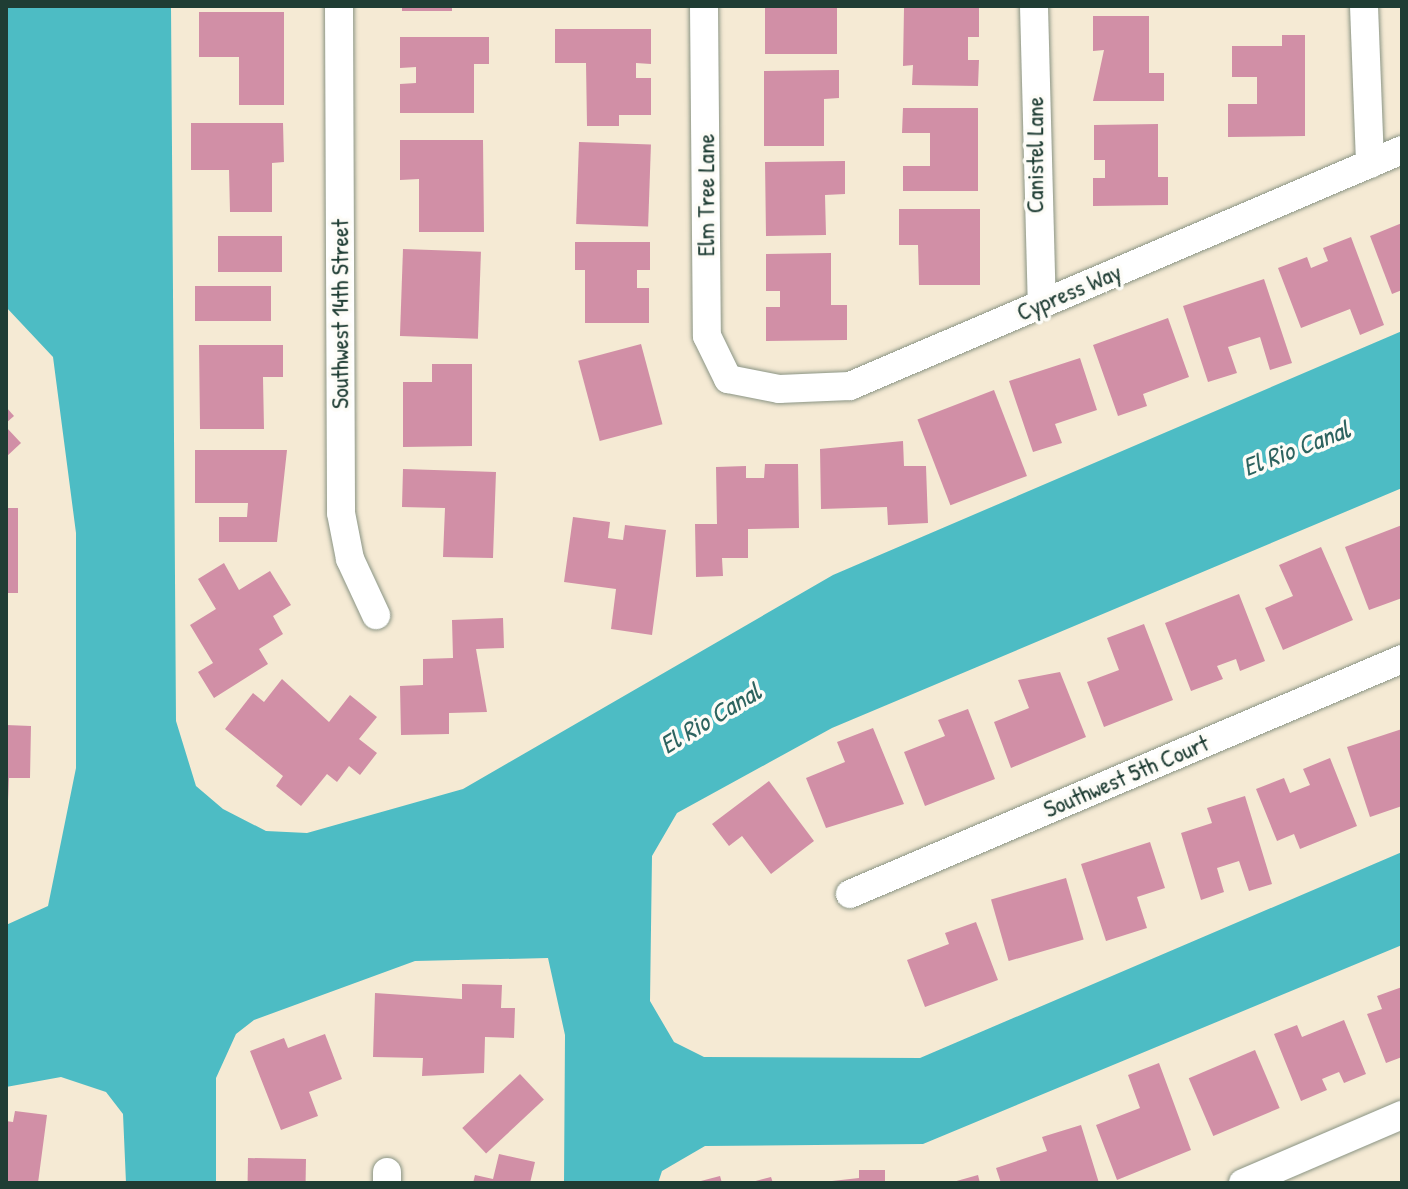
<!DOCTYPE html>
<html>
<head>
<meta charset="utf-8">
<style>
  body { margin:0 }
  #map { position:relative; width:1408px; height:1189px; overflow:hidden; background:#f5ead4; font-family:"Patrick Hand",sans-serif }
  div>[style] { position:absolute }
  .water>* { inset:0; background:#4dbcc4 }
  .building>* { inset:0; background:#d18fa6; transform-origin:0 0 }
  .roads { filter:drop-shadow(0 0 2px #8a9484) drop-shadow(0 0 2px #8a9484) }
  .minor>* { height:28px; margin:-14px; padding:0 14px; transform-origin:14px; border-radius:14px; background:#fff }
  span { translate:-50% -50%; white-space:nowrap; text-align:center; line-height:1.15; -webkit-text-stroke:7px #fdfcf7; paint-order:stroke }
  .street-label { font-size:24px; color:#1f3d34 }
  .water-label { font-size:26px; color:#2d635f; font-style:italic }
  .frame { position:absolute; inset:0; border:8px solid #1f3d34; pointer-events:none }
</style>
</head>
<body>
<div id="map">
  <div class="water">
    <i style="clip-path:polygon(6px 6px,171px 6px,176px 721px,196px 786px,223px 809px,266px 831px,307px 833px,463px 789px,833px 575px,1402px 331px,1402px 488px,832px 728px,677px 813px,652px 856px,650px 1001px,674px 1042px,704px 1057px,920px 1058px,1402px 852px,1402px 945px,923px 1144px,705px 1146px,662px 1171px,658px 1183px,564px 1183px,565px 1035px,548px 958px,415px 961px,254px 1020px,236px 1034px,216px 1078px,216px 1183px,126px 1183px,123px 1114px,106px 1092px,61px 1077px,6px 1087px,6px 925px,48px 906px,76px 768px,76px 533px,53px 357px,6px 307px)"></i>
  </div>
  <div class="building">
    <i style="left:402px;top:6px;width:50px;height:5px"></i>
    <i style="left:765px;top:6px;width:72px;height:48px"></i>
    <i style="clip-path:polygon(904px 8px,979px 8px,979px 37px,968px 37px,968px 60px,979px 60px,978px 86px,912px 85px,913px 65px,903px 66px)"></i>
    <i style="clip-path:polygon(199px 12px,284px 12px,284px 105px,239px 105px,239px 57px,199px 57px)"></i>
    <i style="clip-path:polygon(1093px 16px,1149px 16px,1149px 73px,1164px 73px,1164px 101px,1093px 101px,1104px 50px,1093px 51px)"></i>
    <i style="clip-path:polygon(555px 29px,651px 29px,651px 64px,636px 63px,636px 78px,651px 78px,651px 115px,619px 115px,619px 126px,587px 126px,586px 63px,555px 63px)"></i>
    <i style="clip-path:polygon(1282px 35px,1305px 35px,1305px 136px,1228px 137px,1228px 104px,1257px 104px,1257px 77px,1232px 77px,1232px 46px,1282px 46px)"></i>
    <i style="clip-path:polygon(400px 37px,489px 37px,489px 64px,474px 64px,474px 113px,400px 113px,400px 84px,416px 83px,416px 67px,400px 68px)"></i>
    <i style="clip-path:polygon(839px 70px,839px 98px,824px 99px,824px 146px,764px 146px,764px 71px)"></i>
    <i style="clip-path:polygon(903px 108px,978px 108px,978px 191px,903px 191px,903px 166px,930px 166px,930px 133px,902px 133px)"></i>
    <i style="clip-path:polygon(191px 123px,283px 123px,284px 162px,272px 163px,272px 212px,230px 212px,229px 170px,191px 170px)"></i>
    <i style="clip-path:polygon(1158px 124px,1158px 177px,1168px 177px,1168px 205px,1093px 206px,1093px 178px,1105px 178px,1105px 160px,1094px 160px,1094px 125px)"></i>
    <i style="clip-path:polygon(400px 140px,483px 140px,484px 232px,419px 232px,419px 179px,400px 180px)"></i>
    <i style="left:579px;top:142px;width:72px;height:82px;rotate:2deg"></i>
    <i style="clip-path:polygon(845px 161px,845px 194px,825px 195px,826px 235px,766px 236px,765px 162px)"></i>
    <i style="clip-path:polygon(899px 209px,980px 209px,980px 285px,919px 285px,918px 245px,899px 245px)"></i>
    <i style="clip-path:polygon(1402px 223px,1402px 290px,1392px 294px,1370px 236px)"></i>
    <i style="left:218px;top:236px;width:64px;height:36px"></i>
    <i style="clip-path:polygon(1351px 237px,1384px 325px,1360px 335px,1350px 309px,1301px 328px,1278px 268px,1307px 257px,1311px 268px,1328px 261px,1323px 248px)"></i>
    <i style="clip-path:polygon(575px 242px,650px 242px,650px 270px,637px 270px,637px 288px,649px 288px,649px 323px,585px 323px,585px 270px,575px 270px)"></i>
    <i style="left:403px;top:249px;width:78px;height:87px;rotate:2deg"></i>
    <i style="clip-path:polygon(831px 253px,831px 305px,847px 305px,847px 340px,766px 341px,766px 307px,780px 307px,780px 291px,766px 291px,766px 254px)"></i>
    <i style="clip-path:polygon(1264px 279px,1292px 363px,1270px 370px,1260px 337px,1228px 347px,1237px 373px,1208px 382px,1183px 306px)"></i>
    <i style="left:195px;top:286px;width:76px;height:35px"></i>
    <i style="clip-path:polygon(1168px 318px,1189px 377px,1143px 394px,1147px 406px,1118px 416px,1093px 345px)"></i>
    <i style="left:641px;top:344px;width:83px;height:65px;rotate:75deg"></i>
    <i style="clip-path:polygon(199px 345px,283px 345px,283px 377px,263px 377px,264px 429px,200px 429px)"></i>
    <i style="clip-path:polygon(1080px 358px,1097px 410px,1055px 424px,1062px 443px,1033px 452px,1009px 381px)"></i>
    <i style="clip-path:polygon(432px 364px,472px 364px,472px 446px,403px 447px,403px 382px,432px 382px)"></i>
    <i style="left:994px;top:390px;width:92px;height:82px;rotate:69deg"></i>
    <i style="clip-path:polygon(6px 407px,14px 416px,6px 423px)"></i>
    <i style="clip-path:polygon(6px 427px,21px 443px,6px 457px)"></i>
    <i style="clip-path:polygon(903px 441px,904px 466px,926px 466px,928px 523px,888px 525px,887px 507px,821px 509px,820px 449px)"></i>
    <i style="clip-path:polygon(195px 450px,287px 450px,277px 542px,219px 542px,219px 517px,247px 517px,248px 503px,195px 503px)"></i>
    <i style="clip-path:polygon(765px 464px,798px 464px,799px 528px,748px 529px,748px 558px,722px 558px,723px 576px,696px 577px,695px 524px,717px 524px,716px 467px,746px 466px,746px 478px,764px 478px)"></i>
    <i style="clip-path:polygon(403px 469px,496px 472px,493px 558px,443px 557px,445px 508px,402px 507px)"></i>
    <i style="left:6px;top:508px;width:12px;height:85px"></i>
    <i style="clip-path:polygon(573px 517px,610px 522px,608px 538px,623px 540px,625px 525px,666px 530px,652px 635px,611px 629px,616px 589px,564px 582px)"></i>
    <i style="clip-path:polygon(1402px 525px,1402px 598px,1369px 610px,1345px 547px)"></i>
    <i style="clip-path:polygon(1321px 547px,1353px 620px,1283px 650px,1265px 608px,1293px 596px,1279px 565px)"></i>
    <i style="clip-path:polygon(224px 563px,239px 590px,270px 571px,291px 605px,273px 616px,283px 634px,259px 649px,268px 664px,214px 698px,198px 672px,213px 663px,190px 625px,216px 609px,198px 579px)"></i>
    <i style="clip-path:polygon(1239px 594px,1265px 661px,1240px 671px,1236px 659px,1217px 666px,1223px 679px,1191px 691px,1165px 623px)"></i>
    <i style="clip-path:polygon(503px 618px,504px 648px,476px 649px,487px 712px,449px 713px,449px 734px,401px 735px,400px 686px,423px 685px,423px 659px,453px 658px,452px 620px)"></i>
    <i style="clip-path:polygon(1144px 624px,1173px 700px,1104px 727px,1087px 682px,1119px 670px,1107px 638px)"></i>
    <i style="clip-path:polygon(1060px 672px,1086px 737px,1011px 768px,994px 722px,1029px 708px,1018px 680px)"></i>
    <i style="clip-path:polygon(282px 679px,329px 722px,350px 695px,377px 717px,359px 739px,377px 753px,360px 775px,349px 766px,337px 782px,327px 774px,301px 806px,276px 786px,283px 776px,225px 729px,253px 693px,264px 702px)"></i>
    <i style="clip-path:polygon(968px 709px,995px 779px,925px 806px,904px 752px,945px 736px,938px 720px)"></i>
    <i style="clip-path:polygon(6px 725px,31px 726px,30px 778px,9px 778px,9px 801px)"></i>
    <i style="clip-path:polygon(873px 728px,904px 804px,826px 828px,806px 778px,845px 762px,837px 742px)"></i>
    <i style="clip-path:polygon(1402px 729px,1402px 806px,1370px 817px,1347px 747px)"></i>
    <i style="clip-path:polygon(1330px 758px,1357px 826px,1300px 849px,1294px 834px,1277px 841px,1256px 789px,1284px 778px,1290px 793px,1310px 785px,1303px 769px)"></i>
    <i style="clip-path:polygon(769px 781px,814px 841px,771px 874px,742px 836px,729px 846px,712px 824px)"></i>
    <i style="clip-path:polygon(1245px 796px,1272px 884px,1249px 891px,1239px 861px,1217px 868px,1224px 892px,1201px 900px,1181px 833px,1212px 823px,1207px 808px)"></i>
    <i style="clip-path:polygon(1150px 842px,1165px 888px,1137px 897px,1147px 928px,1106px 941px,1081px 864px)"></i>
    <i style="left:1066px;top:878px;width:64px;height:78px;rotate:74deg"></i>
    <i style="clip-path:polygon(976px 922px,998px 980px,925px 1007px,907px 960px,949px 944px,945px 933px)"></i>
    <i style="clip-path:polygon(462px 984px,502px 985px,501px 1008px,515px 1008px,514px 1038px,485px 1037px,484px 1073px,422px 1076px,423px 1058px,373px 1057px,375px 993px,462px 999px)"></i>
    <i style="clip-path:polygon(1402px 987px,1402px 1057px,1386px 1063px,1367px 1014px,1382px 1009px,1377px 996px)"></i>
    <i style="clip-path:polygon(1344px 1020px,1366px 1074px,1344px 1083px,1339px 1072px,1322px 1079px,1327px 1090px,1301px 1101px,1274px 1034px,1297px 1025px,1302px 1037px)"></i>
    <i style="clip-path:polygon(325px 1034px,342px 1079px,309px 1092px,318px 1116px,281px 1130px,250px 1051px,284px 1038px,288px 1048px)"></i>
    <i style="left:1255px;top:1050px;width:63px;height:72px;rotate:67deg"></i>
    <i style="clip-path:polygon(1159px 1063px,1191px 1150px,1117px 1180px,1096px 1125px,1140px 1108px,1128px 1075px)"></i>
    <i style="left:520px;top:1074px;width:35px;height:79px;rotate:47deg"></i>
    <i style="clip-path:polygon(15px 1111px,47px 1115px,38px 1183px,6px 1183px,6px 1121px,13px 1122px)"></i>
    <i style="clip-path:polygon(1081px 1125px,1099px 1183px,1001px 1183px,996px 1168px,1047px 1151px,1042px 1137px)"></i>
    <i style="clip-path:polygon(499px 1154px,535px 1162px,530px 1183px,473px 1183px,475px 1175px,493px 1179px)"></i>
    <i style="left:248px;top:1158px;width:58px;height:25px;rotate:1deg"></i>
    <i style="clip-path:polygon(859px 1170px,885px 1170px,885px 1183px,814px 1183px,859px 1178px)"></i>
    <i style="clip-path:polygon(978px 1175px,980px 1183px,953px 1183px,953px 1182px)"></i>
    <i style="clip-path:polygon(720px 1176px,722px 1183px,697px 1183px,697px 1182px)"></i>
    <i style="clip-path:polygon(771px 1177px,773px 1183px,752px 1183px,752px 1182px)"></i>
  </div>
  <div class="roads">
    <div class="minor">
      <i style="left:339px;top:6px;width:507px;rotate:89.77deg"></i>
      <i style="left:341px;top:513px;width:47px;rotate:78.9deg"></i>
      <i style="left:350px;top:559px;width:62px;rotate:65.1deg"></i>
      <i style="left:704px;top:6px;width:330px;rotate:89.5deg"></i>
      <i style="left:707px;top:336px;width:48px;rotate:64deg"></i>
      <i style="left:728px;top:379px;width:52px;rotate:11.1deg"></i>
      <i style="left:779px;top:389px;width:71px;rotate:-2.4deg"></i>
      <i style="left:850px;top:386px;width:600px;rotate:-23.15deg"></i>
      <i style="left:1034px;top:6px;width:298px;rotate:88.5deg"></i>
      <i style="left:1364px;top:6px;width:158px;rotate:87.8deg"></i>
      <i style="left:850px;top:894px;width:600px;rotate:-23.06deg"></i>
      <i style="left:387px;top:1172px;width:11px;rotate:90deg"></i>
      <i style="left:1243px;top:1183px;width:173px;rotate:-23.2deg"></i>
    </div>
  </div>
  <div class="street-label">
    <span style="left:1035px;top:155px;rotate:-90deg">Canistel Lane</span>
    <span style="left:706px;top:195px;rotate:-90deg">Elm Tree Lane</span>
    <span style="left:1069px;top:292px;rotate:-23deg">Cypress Way</span>
    <span style="left:340px;top:314px;rotate:-90deg">Southwest 14th Street</span>
    <span style="left:1126px;top:776px;rotate:-23deg">Southwest 5th Court</span>
  </div>
  <div class="water-label">
    <span style="left:1296px;top:448px;rotate:-21deg">El Rio Canal</span>
    <span style="left:710px;top:718px;rotate:-31deg">El Rio Canal</span>
  </div>
  <div class="frame"></div>
</div>
</body>
</html>
